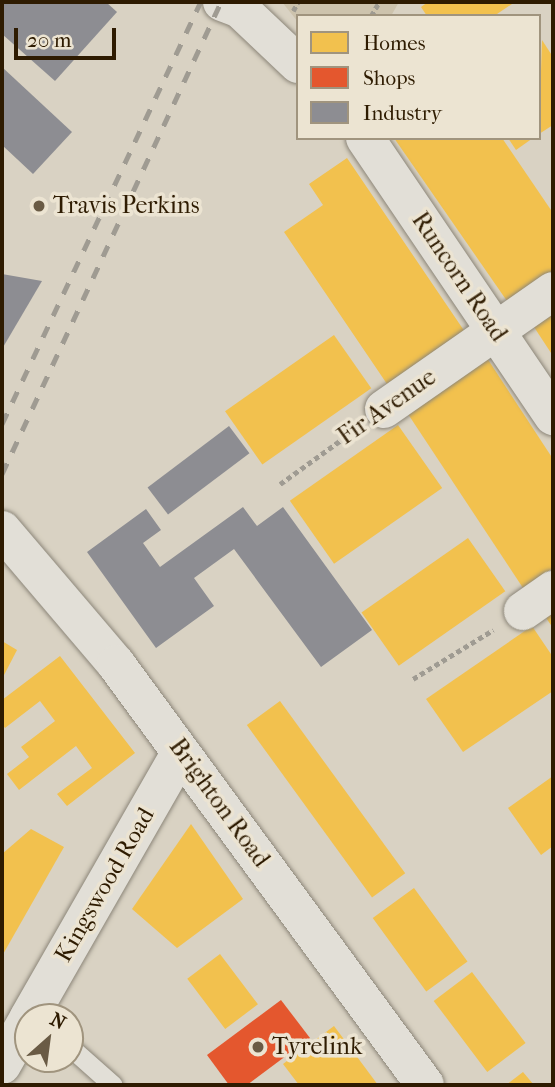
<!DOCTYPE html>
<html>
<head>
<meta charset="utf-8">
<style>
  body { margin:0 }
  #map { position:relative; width:555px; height:1087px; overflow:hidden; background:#d9d2c3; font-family:"IM FELL French Canon",serif }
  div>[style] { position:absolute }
  .green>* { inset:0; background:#cdc3ad }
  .homes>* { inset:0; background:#f2c14e; transform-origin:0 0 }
  .shops>* { inset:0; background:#e4572e }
  .industry>* { inset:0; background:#8d8d92; transform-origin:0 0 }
  .path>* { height:4.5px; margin-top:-2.25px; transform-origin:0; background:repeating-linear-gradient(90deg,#9f9b92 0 5px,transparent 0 8.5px) }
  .roads { filter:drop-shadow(0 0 2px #8c8679) drop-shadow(0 0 2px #8c8679) }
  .lane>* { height:19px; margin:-9.5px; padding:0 9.5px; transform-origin:9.5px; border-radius:9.5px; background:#e2dfd7 }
  .street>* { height:38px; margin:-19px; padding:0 19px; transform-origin:19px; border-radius:19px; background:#e2dfd7 }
  .secondary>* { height:38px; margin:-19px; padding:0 19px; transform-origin:19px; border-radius:19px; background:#e2dfd7 }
  .rail>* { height:5px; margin-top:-2.5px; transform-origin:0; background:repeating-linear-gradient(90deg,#9f9b92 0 12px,transparent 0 24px) }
  .dots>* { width:19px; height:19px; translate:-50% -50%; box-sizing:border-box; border:4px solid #ece4d2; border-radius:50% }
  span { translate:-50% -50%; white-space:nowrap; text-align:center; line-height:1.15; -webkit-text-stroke:7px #ece4d2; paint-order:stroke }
  .poi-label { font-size:24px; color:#2e1b01 }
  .left { translate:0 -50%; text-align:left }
  .street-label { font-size:24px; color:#2e1b01 }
  .frame { position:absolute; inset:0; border:4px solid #2e1b01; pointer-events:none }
  .legend { position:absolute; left:296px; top:14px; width:245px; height:126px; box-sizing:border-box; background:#ece4d2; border:2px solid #a0947e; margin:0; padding:9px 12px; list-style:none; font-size:21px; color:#2e1b01 }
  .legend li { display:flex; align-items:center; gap:14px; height:35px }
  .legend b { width:35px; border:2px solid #a0947e }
  .north { position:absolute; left:14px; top:1003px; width:70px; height:70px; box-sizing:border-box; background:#ece4d2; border:2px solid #a0947e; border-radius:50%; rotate:28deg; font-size:19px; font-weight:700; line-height:28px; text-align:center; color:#2e1b01 }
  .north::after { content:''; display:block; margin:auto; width:24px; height:32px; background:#6a5b45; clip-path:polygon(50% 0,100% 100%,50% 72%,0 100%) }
  .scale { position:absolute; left:14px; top:28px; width:102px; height:32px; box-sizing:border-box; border:4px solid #2e1b01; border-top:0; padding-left:9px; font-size:21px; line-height:24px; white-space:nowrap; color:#2e1b01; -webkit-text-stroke:5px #ece4d2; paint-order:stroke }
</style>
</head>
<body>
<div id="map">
  <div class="green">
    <i style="clip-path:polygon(282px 2px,399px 2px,391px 16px,298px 16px,298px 22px)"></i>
  </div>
  <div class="homes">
    <i style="clip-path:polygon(428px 2px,515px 2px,494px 16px,427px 16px,421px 7px)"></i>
    <i style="clip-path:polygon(542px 40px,553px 57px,553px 125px,539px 134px)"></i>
    <i style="clip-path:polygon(394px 138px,502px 138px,553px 213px,553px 270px,507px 301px)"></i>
    <i style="clip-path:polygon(508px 138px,533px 138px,516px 150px)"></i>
    <i style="clip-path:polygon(347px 158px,465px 332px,387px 384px,284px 232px,323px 205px,309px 184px)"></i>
    <i style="clip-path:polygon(553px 314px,553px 356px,534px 327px)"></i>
    <i style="left:334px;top:335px;width:65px;height:133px;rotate:55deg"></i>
    <i style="clip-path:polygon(487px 358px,553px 459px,553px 568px,523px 588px,406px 411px)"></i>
    <i style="left:398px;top:425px;width:77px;height:132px;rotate:55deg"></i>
    <i style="left:468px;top:538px;width:65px;height:130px;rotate:55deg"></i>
    <i style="clip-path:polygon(553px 605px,553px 628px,542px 612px)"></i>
    <i style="clip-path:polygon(532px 626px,553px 657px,553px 691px,463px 752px,426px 699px)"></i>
    <i style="clip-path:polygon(2px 641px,17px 650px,2px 679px)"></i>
    <i style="clip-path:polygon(60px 656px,135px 753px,67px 806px,57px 794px,92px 768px,76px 746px,19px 790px,7px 774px,29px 757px,21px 747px,55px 721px,40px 701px,5px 728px,2px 724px,2px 700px)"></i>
    <i style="left:280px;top:701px;width:213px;height:41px;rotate:54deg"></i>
    <i style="clip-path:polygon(553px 776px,553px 846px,541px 855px,508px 808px)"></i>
    <i style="clip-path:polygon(191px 824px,243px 899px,177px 948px,132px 909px)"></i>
    <i style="clip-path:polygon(31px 829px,64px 847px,2px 956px,2px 854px)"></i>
    <i style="left:414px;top:888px;width:91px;height:51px;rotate:54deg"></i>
    <i style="left:220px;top:954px;width:63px;height:41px;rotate:53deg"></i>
    <i style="left:472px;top:972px;width:89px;height:48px;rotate:53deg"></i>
    <i style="clip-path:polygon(334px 1026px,349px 1046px,378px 1085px,299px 1085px,283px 1064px)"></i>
    <i style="clip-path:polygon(523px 1072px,534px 1085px,506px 1085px)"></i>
  </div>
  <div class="shops">
    <i style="clip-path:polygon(281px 1000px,310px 1038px,247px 1085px,229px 1085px,207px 1055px)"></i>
  </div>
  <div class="industry">
    <i style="clip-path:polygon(2px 2px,106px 2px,117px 12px,55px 81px,2px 34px)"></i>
    <i style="clip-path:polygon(2px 67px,72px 132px,33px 174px,2px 145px)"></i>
    <i style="clip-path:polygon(2px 274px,42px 281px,2px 349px)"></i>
    <i style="left:229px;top:426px;width:34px;height:102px;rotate:53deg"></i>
    <i style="clip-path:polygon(243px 507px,257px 526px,283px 507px,372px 630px,321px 667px,234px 549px,194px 578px,214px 606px,156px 648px,87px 552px,146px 509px,161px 530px,143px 543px,160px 567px)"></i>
  </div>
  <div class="path">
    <i style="left:293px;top:11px;width:10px;rotate:-61deg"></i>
    <i style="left:371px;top:16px;width:16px;rotate:-60deg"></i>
    <i style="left:280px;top:484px;width:92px;rotate:-35.8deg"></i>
    <i style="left:413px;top:679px;width:94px;rotate:-31.5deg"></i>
  </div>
  <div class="roads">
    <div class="lane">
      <i style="left:70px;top:1047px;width:57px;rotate:41.5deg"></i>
    </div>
    <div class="street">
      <i style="left:222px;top:2px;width:19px;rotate:21deg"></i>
      <i style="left:240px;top:9px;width:80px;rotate:43.5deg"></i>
      <i style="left:365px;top:138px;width:336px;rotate:55.9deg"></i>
      <i style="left:384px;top:409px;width:206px;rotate:-34.9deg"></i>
      <i style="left:523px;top:611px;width:37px;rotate:-35deg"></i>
      <i style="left:29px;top:1017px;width:305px;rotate:-60.2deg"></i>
      <i style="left:2px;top:1065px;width:53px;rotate:-60.5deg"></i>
    </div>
    <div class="secondary">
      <i style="left:2px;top:530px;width:176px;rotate:49.6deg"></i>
      <i style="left:116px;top:664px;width:522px;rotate:53.72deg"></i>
    </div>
  </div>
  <div class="rail">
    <i style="left:2px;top:424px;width:467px;rotate:-64.8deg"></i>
    <i style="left:2px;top:474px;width:520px;rotate:-65.11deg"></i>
  </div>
  <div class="dots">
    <i style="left:39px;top:206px;background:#6a5b45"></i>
    <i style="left:258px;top:1047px;background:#6a5b45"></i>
  </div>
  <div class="poi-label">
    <span class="left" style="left:53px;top:206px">Travis Perkins</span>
    <span class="left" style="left:272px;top:1047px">Tyrelink</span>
  </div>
  <div class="street-label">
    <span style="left:459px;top:277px;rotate:56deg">Runcorn Road</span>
    <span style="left:387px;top:407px;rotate:-35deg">Fir Avenue</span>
    <span style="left:219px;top:803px;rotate:54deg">Brighton Road</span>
    <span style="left:105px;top:885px;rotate:-60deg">Kingswood Road</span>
  </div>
  <div class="frame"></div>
  <ul class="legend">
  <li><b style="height:19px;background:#f2c14e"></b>Homes</li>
  <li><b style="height:19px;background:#e4572e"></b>Shops</li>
  <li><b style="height:19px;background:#8d8d92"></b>Industry</li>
  </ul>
  <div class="north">N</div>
  <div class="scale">20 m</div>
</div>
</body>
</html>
